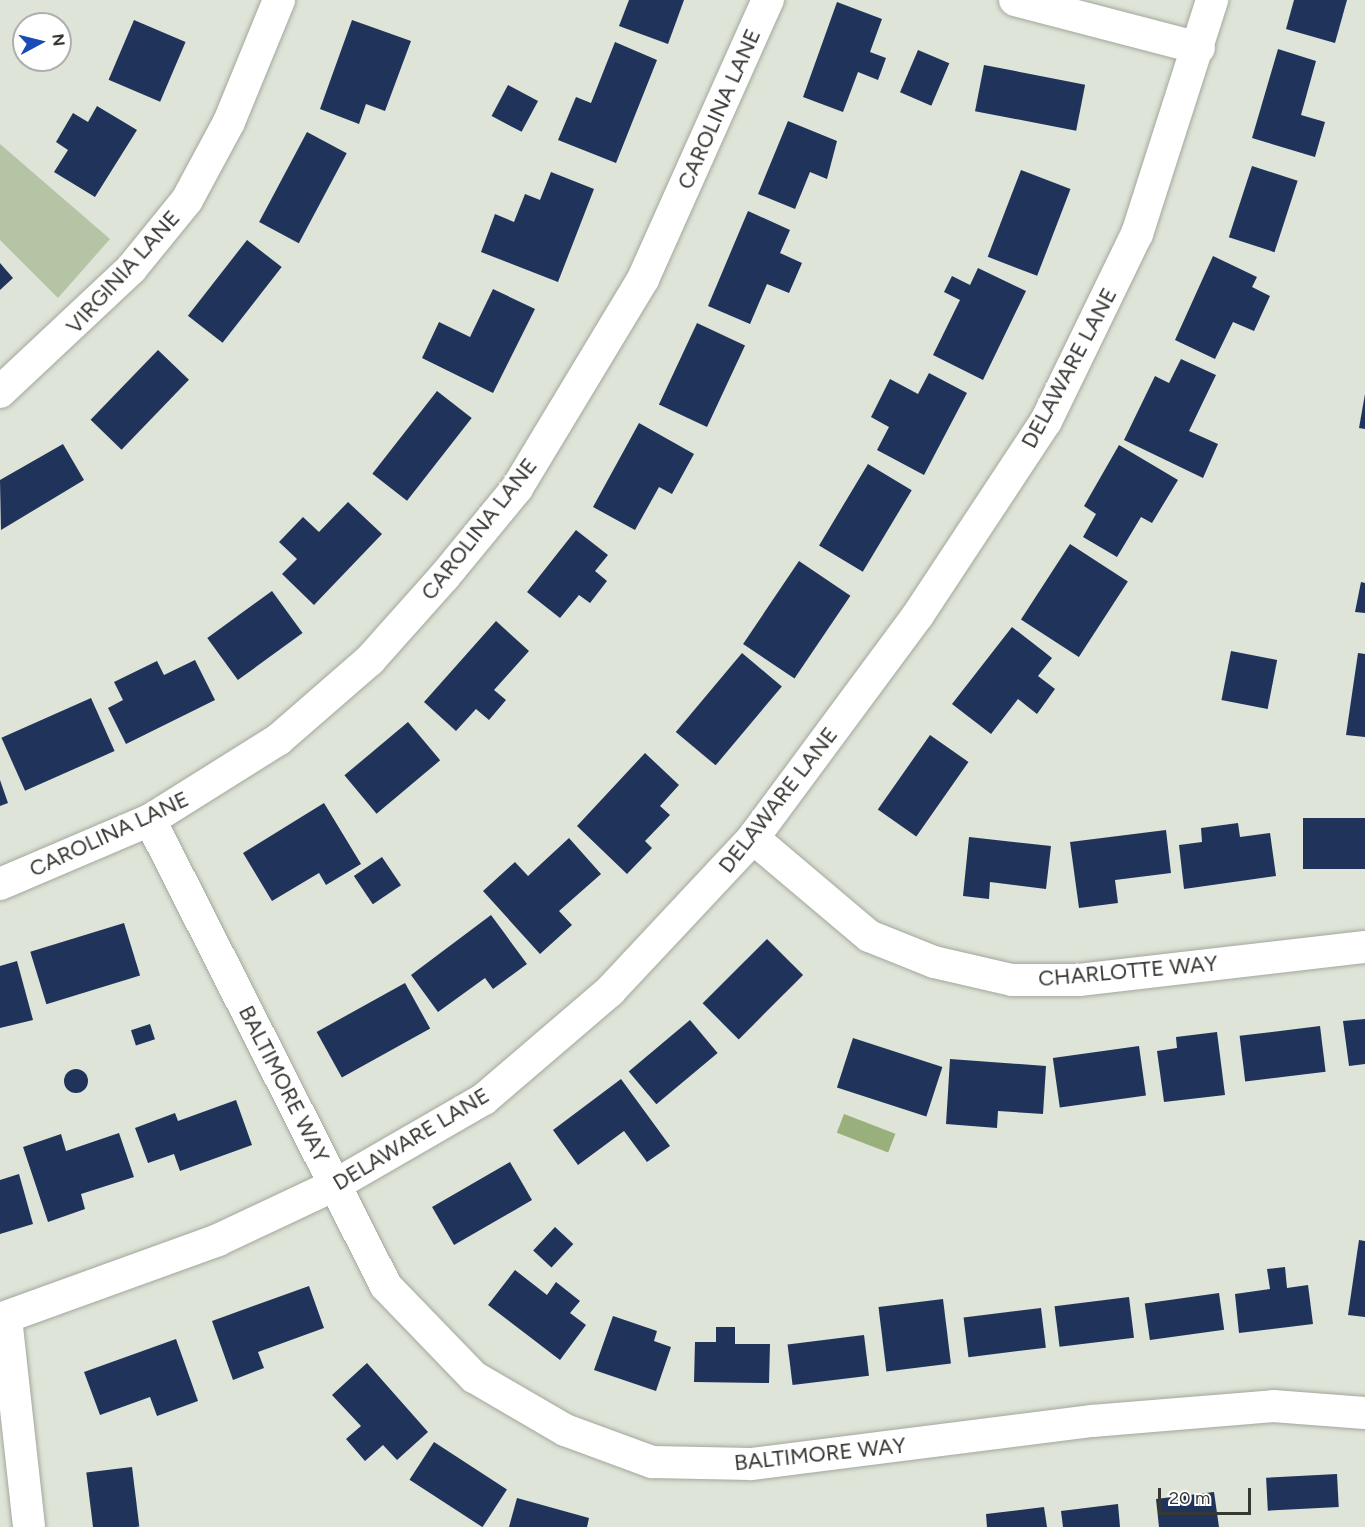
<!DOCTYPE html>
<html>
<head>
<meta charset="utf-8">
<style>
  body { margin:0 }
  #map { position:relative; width:1365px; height:1527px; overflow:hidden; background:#dee4d7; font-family:Figtree,sans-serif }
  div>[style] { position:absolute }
  .green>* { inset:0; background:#b5c4a4 }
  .water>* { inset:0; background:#99b07c; transform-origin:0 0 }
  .building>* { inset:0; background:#1f335b; transform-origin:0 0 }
  .round { border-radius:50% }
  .roads { filter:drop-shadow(0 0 2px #a2a79c) drop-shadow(0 0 2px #a2a79c) }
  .street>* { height:32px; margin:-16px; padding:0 16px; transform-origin:16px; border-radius:16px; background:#fff }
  span { translate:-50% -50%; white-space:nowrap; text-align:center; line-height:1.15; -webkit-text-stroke:6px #fff; paint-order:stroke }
  .street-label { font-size:22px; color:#363833 }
  .north { position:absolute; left:12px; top:12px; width:60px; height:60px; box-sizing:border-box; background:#fff; border:2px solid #afafad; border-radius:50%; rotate:83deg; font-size:16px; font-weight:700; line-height:24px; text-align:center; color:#363833 }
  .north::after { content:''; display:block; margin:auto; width:21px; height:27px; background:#184bb7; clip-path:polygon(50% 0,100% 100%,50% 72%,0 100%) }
  .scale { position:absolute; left:1158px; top:1488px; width:93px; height:27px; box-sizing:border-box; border:3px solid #363833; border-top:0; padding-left:8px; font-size:18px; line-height:21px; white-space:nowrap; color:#363833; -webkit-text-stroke:4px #fff; paint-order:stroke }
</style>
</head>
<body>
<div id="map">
  <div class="green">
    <i style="clip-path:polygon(0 144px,110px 239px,58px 298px,0 240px)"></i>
  </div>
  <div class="water">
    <i style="left:844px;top:1114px;width:55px;height:20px;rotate:21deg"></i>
  </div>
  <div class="building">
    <i style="clip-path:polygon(629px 0,684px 0,668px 44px,619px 26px)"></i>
    <i style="clip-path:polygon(1294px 0,1347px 0,1335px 43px,1286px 29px)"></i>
    <i style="clip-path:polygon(837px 2px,882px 19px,870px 52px,886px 58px,878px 80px,858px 72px,843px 112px,803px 97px)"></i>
    <i style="left:134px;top:20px;width:56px;height:65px;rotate:23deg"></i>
    <i style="clip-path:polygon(352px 20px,411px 41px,385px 111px,366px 104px,359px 124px,320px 109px)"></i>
    <i style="clip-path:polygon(615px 42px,657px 60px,616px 163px,558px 140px,576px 97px,591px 103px)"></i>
    <i style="clip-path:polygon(1278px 49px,1316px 61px,1301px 115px,1325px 122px,1315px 157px,1252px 138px)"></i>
    <i style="left:918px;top:50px;width:34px;height:46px;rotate:23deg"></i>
    <i style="left:984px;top:65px;width:103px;height:47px;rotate:11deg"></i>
    <i style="left:508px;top:85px;width:34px;height:35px;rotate:28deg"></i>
    <i style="clip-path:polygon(97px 106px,137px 130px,95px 197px,54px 172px,68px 150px,56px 142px,73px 113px,88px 122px)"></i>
    <i style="clip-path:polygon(788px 121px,837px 141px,827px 179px,810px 172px,795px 209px,758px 194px)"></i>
    <i style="left:307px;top:132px;width:45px;height:102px;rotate:28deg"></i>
    <i style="left:1252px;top:166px;width:48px;height:75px;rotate:18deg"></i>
    <i style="left:1021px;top:170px;width:53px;height:93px;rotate:21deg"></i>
    <i style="clip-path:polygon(551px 172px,594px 189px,558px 282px,481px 252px,495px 214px,514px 222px,525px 194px,540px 200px)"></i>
    <i style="clip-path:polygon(748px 211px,790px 230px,780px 253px,802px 263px,789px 293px,767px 284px,750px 324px,708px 306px)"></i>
    <i style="left:247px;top:240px;width:44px;height:96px;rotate:38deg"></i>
    <i style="clip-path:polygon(1213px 256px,1257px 277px,1252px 287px,1270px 296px,1254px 331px,1233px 322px,1215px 359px,1175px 340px)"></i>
    <i style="clip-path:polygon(0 263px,13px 278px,0 290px)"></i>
    <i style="clip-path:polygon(978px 268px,1026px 291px,983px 380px,933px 355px,960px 300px,944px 292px,952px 276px,970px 285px)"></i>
    <i style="clip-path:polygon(493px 289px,535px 309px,493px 393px,422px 358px,439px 322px,470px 337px)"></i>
    <i style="left:697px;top:323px;width:53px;height:90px;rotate:25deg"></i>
    <i style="left:158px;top:350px;width:43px;height:97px;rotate:44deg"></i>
    <i style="clip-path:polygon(1181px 359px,1216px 375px,1189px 431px,1218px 444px,1203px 478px,1124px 440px,1155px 376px,1169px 383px)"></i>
    <i style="clip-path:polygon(929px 373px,967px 393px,924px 475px,877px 450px,889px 427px,871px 417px,890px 379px,918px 394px)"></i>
    <i style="left:437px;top:391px;width:44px;height:105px;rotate:38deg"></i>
    <i style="clip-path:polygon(1365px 394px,1365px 429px,1359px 428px)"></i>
    <i style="clip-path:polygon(639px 423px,694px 454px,672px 494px,659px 487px,635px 530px,593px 507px)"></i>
    <i style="clip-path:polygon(63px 444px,84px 480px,1px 530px,0 480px)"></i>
    <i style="clip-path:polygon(1119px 445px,1178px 480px,1152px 523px,1141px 517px,1117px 557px,1083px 537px,1096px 514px,1084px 506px)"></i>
    <i style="left:868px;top:464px;width:51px;height:95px;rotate:31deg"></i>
    <i style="clip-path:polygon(348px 502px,382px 534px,314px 605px,282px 574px,297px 559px,279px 542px,303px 517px,319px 532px)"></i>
    <i style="clip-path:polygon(576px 530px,608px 555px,595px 571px,607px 581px,590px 603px,579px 595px,560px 618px,527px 592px)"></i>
    <i style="left:1070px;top:544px;width:69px;height:90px;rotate:33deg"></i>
    <i style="left:799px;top:561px;width:62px;height:100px;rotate:34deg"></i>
    <i style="clip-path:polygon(1361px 582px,1365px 583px,1365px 613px,1355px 612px)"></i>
    <i style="left:272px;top:591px;width:52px;height:80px;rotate:54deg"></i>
    <i style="clip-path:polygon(496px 621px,529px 651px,494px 690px,506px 700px,489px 720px,476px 709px,456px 731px,424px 702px)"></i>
    <i style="clip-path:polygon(1012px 627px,1052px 658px,1038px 676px,1055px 689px,1037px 714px,1018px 699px,991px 734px,952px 704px)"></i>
    <i style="left:1231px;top:651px;width:47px;height:50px;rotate:11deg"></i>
    <i style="left:742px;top:653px;width:52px;height:103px;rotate:40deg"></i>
    <i style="clip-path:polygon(1358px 653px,1365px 654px,1365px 737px,1346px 735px)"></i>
    <i style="clip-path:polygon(195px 660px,215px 700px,126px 744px,108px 708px,123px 700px,114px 682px,157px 661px,164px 675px)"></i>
    <i style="left:91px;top:698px;width:58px;height:98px;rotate:66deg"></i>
    <i style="left:408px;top:722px;width:50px;height:83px;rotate:50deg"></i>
    <i style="left:930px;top:735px;width:47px;height:91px;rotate:35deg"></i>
    <i style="clip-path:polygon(645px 753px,679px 785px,660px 806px,670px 815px,645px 841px,652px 848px,627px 874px,577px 826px)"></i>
    <i style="clip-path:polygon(0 780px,8px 803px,0 806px)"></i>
    <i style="clip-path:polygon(324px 803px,361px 864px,326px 885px,319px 873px,272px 901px,243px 853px)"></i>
    <i style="left:1365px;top:818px;width:51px;height:62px;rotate:90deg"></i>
    <i style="clip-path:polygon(1238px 823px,1240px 837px,1270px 833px,1276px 876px,1184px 889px,1179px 845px,1202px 842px,1201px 828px)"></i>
    <i style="clip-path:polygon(1166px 830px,1171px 873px,1115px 880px,1118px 903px,1079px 908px,1070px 842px)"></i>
    <i style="clip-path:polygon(969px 837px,1051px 846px,1046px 889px,990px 882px,989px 899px,963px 896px)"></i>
    <i style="clip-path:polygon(569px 838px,601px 874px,559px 911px,572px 925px,540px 954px,483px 891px,515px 862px,528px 876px)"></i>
    <i style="left:382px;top:857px;width:34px;height:34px;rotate:56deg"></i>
    <i style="clip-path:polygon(491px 915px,527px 964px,493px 989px,485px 978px,438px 1012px,411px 975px)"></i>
    <i style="left:124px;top:923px;width:55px;height:98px;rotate:73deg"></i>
    <i style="left:767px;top:939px;width:51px;height:91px;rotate:45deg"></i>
    <i style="clip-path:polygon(17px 961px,33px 1020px,0 1028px,0 966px)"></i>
    <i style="left:405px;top:983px;width:52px;height:101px;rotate:61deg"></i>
    <i style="clip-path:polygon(1365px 1019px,1365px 1064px,1349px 1066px,1343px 1021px)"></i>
    <i style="left:690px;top:1020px;width:43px;height:80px;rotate:50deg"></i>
    <i style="left:150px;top:1024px;width:16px;height:20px;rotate:72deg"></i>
    <i style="left:1320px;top:1026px;width:46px;height:81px;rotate:83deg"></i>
    <i style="clip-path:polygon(1217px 1032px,1225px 1095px,1164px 1102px,1157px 1051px,1177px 1048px,1176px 1037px)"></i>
    <i style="left:853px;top:1038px;width:94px;height:52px;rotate:18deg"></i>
    <i style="left:1139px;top:1046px;width:50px;height:87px;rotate:82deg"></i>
    <i style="clip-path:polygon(950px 1059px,1046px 1066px,1043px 1114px,998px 1111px,997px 1128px,946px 1124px)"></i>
    <i class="round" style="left:64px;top:1069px;width:24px;height:24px"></i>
    <i style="clip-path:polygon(621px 1079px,670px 1146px,647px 1162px,624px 1131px,578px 1165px,553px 1130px)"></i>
    <i style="clip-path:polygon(236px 1100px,252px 1145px,180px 1171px,174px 1154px,148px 1163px,135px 1128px,175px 1113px,178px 1121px)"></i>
    <i style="clip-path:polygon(119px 1133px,134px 1177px,81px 1194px,85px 1209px,48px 1222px,23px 1147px,61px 1134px,66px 1151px)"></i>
    <i style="left:510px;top:1162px;width:44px;height:90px;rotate:60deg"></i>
    <i style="clip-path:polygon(19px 1174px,33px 1224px,0 1234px,0 1180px)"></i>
    <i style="left:555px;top:1227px;width:25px;height:32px;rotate:43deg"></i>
    <i style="clip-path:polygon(1359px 1240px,1365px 1241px,1365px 1317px,1348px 1315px)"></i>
    <i style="clip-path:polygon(1285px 1267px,1287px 1288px,1308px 1285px,1313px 1324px,1239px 1333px,1235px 1294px,1270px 1289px,1267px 1269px)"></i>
    <i style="clip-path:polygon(515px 1270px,547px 1295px,556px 1282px,580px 1301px,570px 1313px,586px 1325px,560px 1360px,488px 1305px)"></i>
    <i style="clip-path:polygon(309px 1286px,324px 1328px,258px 1352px,264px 1368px,233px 1380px,212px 1321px)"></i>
    <i style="left:1219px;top:1293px;width:37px;height:75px;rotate:82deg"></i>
    <i style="left:1129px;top:1297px;width:41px;height:75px;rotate:83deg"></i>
    <i style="left:943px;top:1299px;width:65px;height:65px;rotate:83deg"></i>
    <i style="left:1041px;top:1308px;width:40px;height:78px;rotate:83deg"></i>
    <i style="clip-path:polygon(613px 1316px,657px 1331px,654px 1341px,671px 1347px,656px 1391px,594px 1370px)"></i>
    <i style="clip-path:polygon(716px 1327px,735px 1327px,735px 1344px,770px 1344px,769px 1383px,694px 1382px,695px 1342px,716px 1342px)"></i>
    <i style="left:864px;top:1335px;width:41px;height:77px;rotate:83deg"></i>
    <i style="clip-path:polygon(176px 1339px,198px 1401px,157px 1416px,150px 1397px,100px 1415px,84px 1372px)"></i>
    <i style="clip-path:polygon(367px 1363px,428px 1432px,397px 1460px,383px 1445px,365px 1461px,346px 1439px,361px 1426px,332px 1395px)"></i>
    <i style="left:434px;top:1442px;width:87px;height:45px;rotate:33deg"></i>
    <i style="left:132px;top:1467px;width:60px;height:46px;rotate:83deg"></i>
    <i style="left:1337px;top:1474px;width:33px;height:71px;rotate:87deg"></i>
    <i style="clip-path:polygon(1214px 1492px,1219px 1527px,1159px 1527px,1156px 1499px)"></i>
    <i style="clip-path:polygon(517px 1498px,589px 1518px,587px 1527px,509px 1527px)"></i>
    <i style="clip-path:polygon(1118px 1504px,1120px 1527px,1063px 1527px,1061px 1511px)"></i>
    <i style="clip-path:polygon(1044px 1507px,1047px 1527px,987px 1527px,986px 1514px)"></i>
  </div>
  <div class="roads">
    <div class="street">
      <i style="left:1015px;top:0;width:190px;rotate:14.6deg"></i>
      <i style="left:0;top:392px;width:180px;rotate:-43.2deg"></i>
      <i style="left:131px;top:269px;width:89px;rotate:-50.9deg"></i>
      <i style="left:187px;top:200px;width:89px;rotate:-61.7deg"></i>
      <i style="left:229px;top:122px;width:132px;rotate:-67.7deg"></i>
      <i style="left:150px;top:820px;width:522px;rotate:63.14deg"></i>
      <i style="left:386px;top:1286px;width:127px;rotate:46deg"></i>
      <i style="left:474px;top:1377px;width:105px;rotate:30.2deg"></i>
      <i style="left:565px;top:1430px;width:93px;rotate:20.2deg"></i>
      <i style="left:652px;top:1462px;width:99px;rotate:1.2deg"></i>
      <i style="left:751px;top:1464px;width:344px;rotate:-7.2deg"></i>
      <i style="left:1092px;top:1421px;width:182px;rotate:-4.7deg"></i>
      <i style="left:1273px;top:1406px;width:92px;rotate:4.4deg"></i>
      <i style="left:753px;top:838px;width:152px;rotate:40.2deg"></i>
      <i style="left:869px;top:936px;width:70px;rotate:21.8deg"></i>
      <i style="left:934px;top:962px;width:80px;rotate:13deg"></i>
      <i style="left:1012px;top:980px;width:67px"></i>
      <i style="left:1079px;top:980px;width:288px;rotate:-6.6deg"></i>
      <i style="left:0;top:884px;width:163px;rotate:-23.1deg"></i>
      <i style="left:150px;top:820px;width:152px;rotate:-32.1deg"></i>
      <i style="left:279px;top:739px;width:121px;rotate:-41deg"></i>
      <i style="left:370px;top:660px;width:111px;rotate:-48.3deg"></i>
      <i style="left:444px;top:577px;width:115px;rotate:-50.6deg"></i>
      <i style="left:517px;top:488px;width:244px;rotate:-58.9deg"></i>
      <i style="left:643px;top:279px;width:306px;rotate:-65.9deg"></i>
      <i style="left:6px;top:1318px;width:210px;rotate:83.7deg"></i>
      <i style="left:0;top:1319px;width:232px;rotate:-19.9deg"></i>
      <i style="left:218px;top:1240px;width:129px;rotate:-25.2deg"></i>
      <i style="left:335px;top:1185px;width:172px;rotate:-30deg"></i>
      <i style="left:484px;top:1099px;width:166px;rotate:-40.6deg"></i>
      <i style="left:610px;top:991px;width:209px;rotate:-46.9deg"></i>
      <i style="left:753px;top:838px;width:277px;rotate:-53.5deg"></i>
      <i style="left:918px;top:615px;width:232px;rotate:-56.6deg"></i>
      <i style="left:1046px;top:421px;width:208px;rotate:-64.1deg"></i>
      <i style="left:1137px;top:234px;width:246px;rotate:-72.2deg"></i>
    </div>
  </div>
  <div class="street-label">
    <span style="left:719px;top:109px;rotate:-66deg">CAROLINA LANE</span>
    <span style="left:123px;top:272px;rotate:-48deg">VIRGINIA LANE</span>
    <span style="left:1069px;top:368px;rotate:-62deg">DELAWARE LANE</span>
    <span style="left:479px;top:529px;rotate:-52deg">CAROLINA LANE</span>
    <span style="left:778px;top:800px;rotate:-52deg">DELAWARE LANE</span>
    <span style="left:109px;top:834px;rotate:-25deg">CAROLINA LANE</span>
    <span style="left:1128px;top:971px;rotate:-5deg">CHARLOTTE WAY</span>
    <span style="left:284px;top:1084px;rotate:63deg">BALTIMORE WAY</span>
    <span style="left:411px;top:1139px;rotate:-31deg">DELAWARE LANE</span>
    <span style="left:820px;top:1454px;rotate:-6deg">BALTIMORE WAY</span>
  </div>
  <div class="north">N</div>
  <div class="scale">20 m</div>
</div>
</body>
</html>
